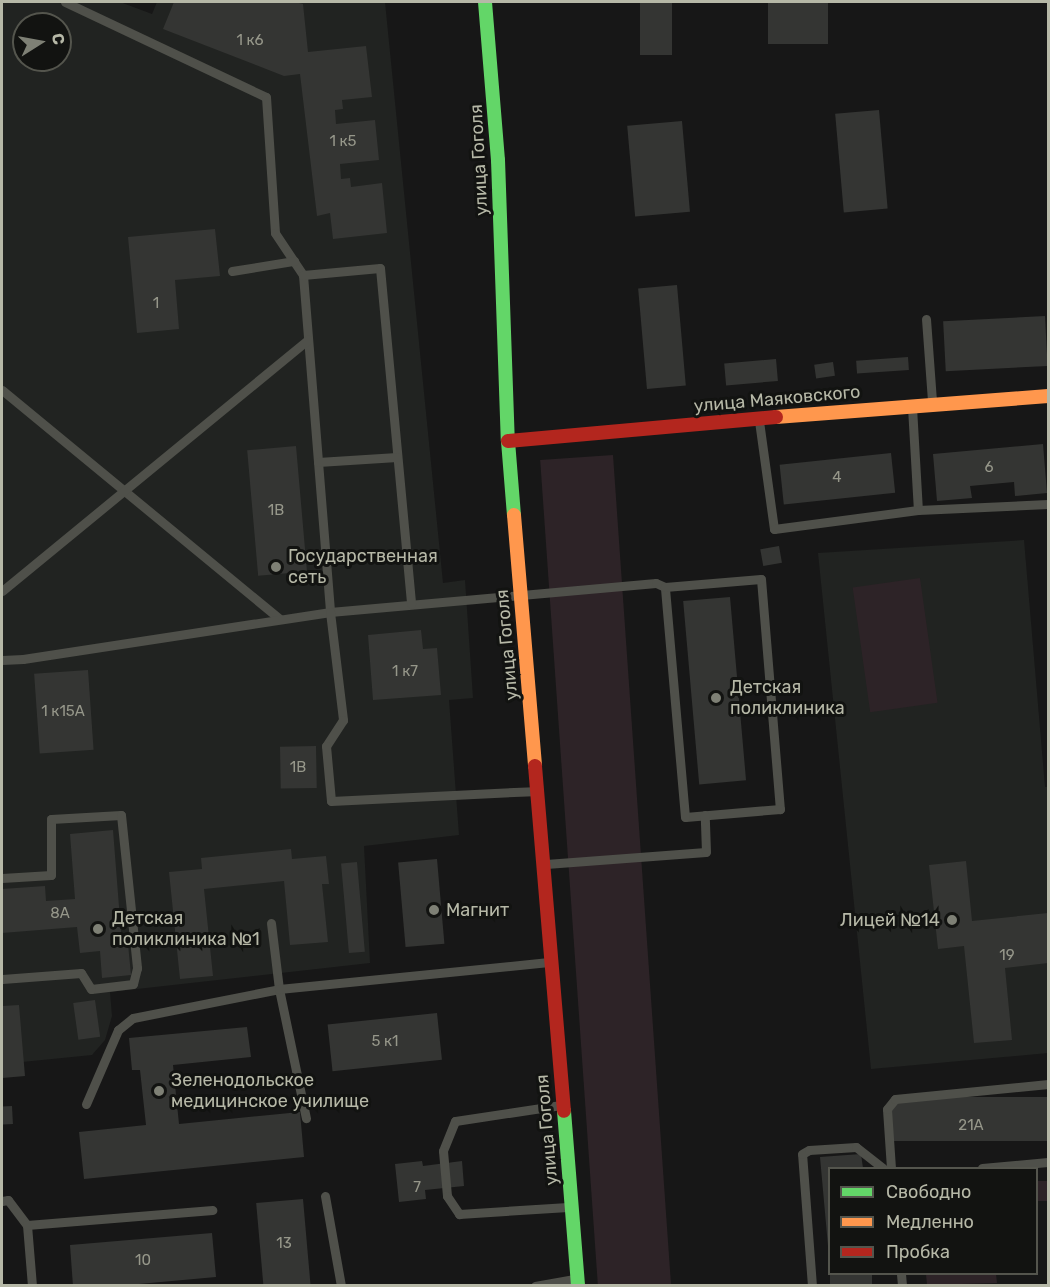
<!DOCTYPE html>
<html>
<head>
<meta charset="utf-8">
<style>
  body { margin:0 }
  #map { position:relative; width:1050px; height:1287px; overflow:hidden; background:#171717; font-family:Rubik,sans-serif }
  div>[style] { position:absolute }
  .built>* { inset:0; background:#212321 }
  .green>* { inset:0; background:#2d2327; transform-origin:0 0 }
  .building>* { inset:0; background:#343533; transform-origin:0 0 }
  .lane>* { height:9px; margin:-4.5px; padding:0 4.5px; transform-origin:4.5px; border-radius:4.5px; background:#4f504a }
  .fast>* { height:14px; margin:-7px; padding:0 7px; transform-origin:7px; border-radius:7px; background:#63d668 }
  .slow>* { height:14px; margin:-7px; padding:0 7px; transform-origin:7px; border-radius:7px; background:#ff974d }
  .jam>* { height:14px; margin:-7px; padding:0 7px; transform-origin:7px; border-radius:7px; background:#b3261e }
  .dots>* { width:16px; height:16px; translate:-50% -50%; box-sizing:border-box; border:3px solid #121311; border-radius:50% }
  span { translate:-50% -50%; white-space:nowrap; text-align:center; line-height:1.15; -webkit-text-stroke:6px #121311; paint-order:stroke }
  .number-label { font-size:15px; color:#96978a }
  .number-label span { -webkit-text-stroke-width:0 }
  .street-label { font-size:18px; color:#b6b8a7 }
  .poi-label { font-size:18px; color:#b6b8a7 }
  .left { translate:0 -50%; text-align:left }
  .right { translate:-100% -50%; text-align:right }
  .frame { position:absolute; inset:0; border:3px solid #b6b8a7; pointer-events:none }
  .legend { position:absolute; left:828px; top:1167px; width:210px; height:108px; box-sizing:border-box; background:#121311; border:2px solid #54554d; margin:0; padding:8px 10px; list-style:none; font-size:18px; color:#b6b8a7 }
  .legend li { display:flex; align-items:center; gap:12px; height:30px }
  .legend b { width:30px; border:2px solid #54554d }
  .north { position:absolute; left:12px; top:12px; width:60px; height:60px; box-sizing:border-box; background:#121311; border:2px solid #54554d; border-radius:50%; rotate:79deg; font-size:16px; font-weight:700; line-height:24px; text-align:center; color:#b6b8a7 }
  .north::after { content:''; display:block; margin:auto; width:21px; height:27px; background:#7e8075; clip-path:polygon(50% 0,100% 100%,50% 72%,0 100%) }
</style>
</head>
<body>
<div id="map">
  <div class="built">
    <i style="clip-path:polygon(evenodd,2px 2px,120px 2px,152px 14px,157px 2px,385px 2px,443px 583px,465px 580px,473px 698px,449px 700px,459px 835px,364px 846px,370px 963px,110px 992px,112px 1016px,105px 1040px,92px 1055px,2px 1064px,2px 2px,24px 24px,60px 24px,60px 60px,24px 60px,24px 24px)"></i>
    <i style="clip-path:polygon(1024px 540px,1045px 787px,1048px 787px,1048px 1053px,871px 1069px,818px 553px)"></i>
  </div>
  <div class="green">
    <i style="left:613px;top:455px;width:832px;height:73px;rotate:86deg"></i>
    <i style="left:920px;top:578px;width:126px;height:68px;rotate:82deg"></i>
    <i style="left:1048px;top:1181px;width:20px;height:11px;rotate:90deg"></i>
    <i style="clip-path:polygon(926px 1274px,996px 1274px,997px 1283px,927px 1285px)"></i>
  </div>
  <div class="building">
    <i style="clip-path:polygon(174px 2px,295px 2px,303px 4px,308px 52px,366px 46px,372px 97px,342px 100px,343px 109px,335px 110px,336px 124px,375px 120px,379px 160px,340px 164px,341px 179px,350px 178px,351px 187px,382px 183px,387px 233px,333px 239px,330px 213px,317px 216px,300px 74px,284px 76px,163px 29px)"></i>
    <i style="left:640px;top:2px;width:32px;height:53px"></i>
    <i style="left:768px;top:2px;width:60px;height:42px"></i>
    <i style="left:879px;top:110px;width:99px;height:44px;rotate:85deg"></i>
    <i style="left:682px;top:121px;width:91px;height:55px;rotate:85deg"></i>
    <i style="clip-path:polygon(215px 229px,220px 276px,175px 280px,179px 329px,137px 333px,128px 237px)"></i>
    <i style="left:677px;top:285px;width:101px;height:39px;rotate:85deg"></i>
    <i style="left:1045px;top:316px;width:50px;height:102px;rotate:87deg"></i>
    <i style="left:908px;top:357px;width:13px;height:52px;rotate:86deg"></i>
    <i style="left:776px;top:359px;width:22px;height:52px;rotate:85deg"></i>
    <i style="left:833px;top:362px;width:14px;height:19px;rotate:82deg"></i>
    <i style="clip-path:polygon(1043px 444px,1047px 493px,1015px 496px,1014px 482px,970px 486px,972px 498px,937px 501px,933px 454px)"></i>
    <i style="left:296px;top:446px;width:126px;height:49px;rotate:85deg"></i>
    <i style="left:891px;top:453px;width:40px;height:112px;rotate:84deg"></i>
    <i style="left:779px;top:546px;width:17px;height:19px;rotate:80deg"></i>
    <i style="left:730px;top:597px;width:184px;height:47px;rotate:85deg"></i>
    <i style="clip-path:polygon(421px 630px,423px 649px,437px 648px,441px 695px,373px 700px,368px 635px)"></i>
    <i style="left:88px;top:670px;width:80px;height:54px;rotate:86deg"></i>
    <i style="left:316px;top:746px;width:42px;height:36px;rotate:89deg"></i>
    <i style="clip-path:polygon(113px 830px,122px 945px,128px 944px,131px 975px,102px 978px,100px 951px,80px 953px,77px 927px,2px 933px,2px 889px,45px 886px,46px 901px,75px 899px,70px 834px)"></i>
    <i style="clip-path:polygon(291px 849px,292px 859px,326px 856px,329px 884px,322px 884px,328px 942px,290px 945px,284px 881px,204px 889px,213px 976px,180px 979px,169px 872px,202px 869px,201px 858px)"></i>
    <i style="left:437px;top:859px;width:85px;height:39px;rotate:85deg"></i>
    <i style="clip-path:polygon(966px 861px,972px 921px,1048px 913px,1048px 963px,1005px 968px,1012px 1040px,974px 1043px,964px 946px,938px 949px,929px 865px)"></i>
    <i style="left:357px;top:862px;width:90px;height:16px;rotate:85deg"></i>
    <i style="left:95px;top:1000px;width:37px;height:22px;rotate:82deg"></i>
    <i style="clip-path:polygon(19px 1005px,25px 1076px,2px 1078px,2px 1006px)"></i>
    <i style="left:437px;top:1013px;width:47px;height:110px;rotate:84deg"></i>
    <i style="clip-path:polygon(247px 1027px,251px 1057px,173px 1065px,179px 1124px,300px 1112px,304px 1157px,84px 1179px,79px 1132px,146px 1125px,140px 1070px,132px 1070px,129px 1038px)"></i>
    <i style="left:1048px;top:1097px;width:44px;height:156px;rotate:90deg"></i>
    <i style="left:12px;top:1106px;width:18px;height:10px;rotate:87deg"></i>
    <i style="clip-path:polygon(861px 1154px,863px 1168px,830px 1168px,828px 1246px,820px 1157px)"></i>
    <i style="clip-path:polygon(422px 1161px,423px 1166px,462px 1161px,464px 1186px,425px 1190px,426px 1199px,399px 1202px,395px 1164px)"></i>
    <i style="left:303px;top:1199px;width:87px;height:47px;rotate:85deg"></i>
    <i style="clip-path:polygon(212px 1233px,216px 1277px,117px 1286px,73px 1286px,70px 1245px)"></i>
    <i style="left:830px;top:1274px;width:42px;height:12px"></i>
  </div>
  <div class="lane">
    <i style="left:65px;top:2px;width:222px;rotate:25.3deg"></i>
    <i style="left:266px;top:97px;width:136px;rotate:86.2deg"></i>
    <i style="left:275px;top:233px;width:50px;rotate:56.3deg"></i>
    <i style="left:303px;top:275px;width:338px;rotate:85.4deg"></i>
    <i style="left:330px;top:612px;width:327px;rotate:-5.1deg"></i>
    <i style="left:656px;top:583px;width:10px;rotate:24deg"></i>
    <i style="left:232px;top:271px;width:63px;rotate:-9.2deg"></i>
    <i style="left:303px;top:275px;width:77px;rotate:-5.2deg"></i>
    <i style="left:380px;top:268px;width:337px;rotate:84.7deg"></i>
    <i style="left:926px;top:319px;width:81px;rotate:85.8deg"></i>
    <i style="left:2px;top:390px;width:360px;rotate:39.5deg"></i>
    <i style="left:912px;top:407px;width:103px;rotate:86.7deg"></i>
    <i style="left:759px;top:421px;width:109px;rotate:82.1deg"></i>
    <i style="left:774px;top:529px;width:145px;rotate:-7.5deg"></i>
    <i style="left:918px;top:510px;width:130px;rotate:-2.6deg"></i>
    <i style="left:318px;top:462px;width:79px;rotate:-3.6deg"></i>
    <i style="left:761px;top:579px;width:231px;rotate:85.3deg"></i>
    <i style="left:780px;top:809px;width:95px;rotate:175.2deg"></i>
    <i style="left:685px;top:817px;width:231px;rotate:-95deg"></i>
    <i style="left:665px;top:587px;width:96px;rotate:-4.8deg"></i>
    <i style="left:2px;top:591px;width:396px;rotate:-39.4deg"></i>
    <i style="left:2px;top:660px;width:21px;rotate:-3deg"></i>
    <i style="left:23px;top:659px;width:311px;rotate:-8.7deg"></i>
    <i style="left:330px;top:612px;width:109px;rotate:83.1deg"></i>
    <i style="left:343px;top:720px;width:31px;rotate:123deg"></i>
    <i style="left:326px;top:746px;width:55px;rotate:84.8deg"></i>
    <i style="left:331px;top:801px;width:202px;rotate:-2.8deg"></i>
    <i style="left:546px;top:864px;width:160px;rotate:-4.3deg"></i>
    <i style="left:706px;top:852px;width:37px;rotate:-92deg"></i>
    <i style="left:2px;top:878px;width:49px;rotate:-3.5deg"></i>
    <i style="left:51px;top:875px;width:56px;rotate:-90deg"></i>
    <i style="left:51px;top:819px;width:70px;rotate:-3.3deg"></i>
    <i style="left:121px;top:815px;width:154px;rotate:84deg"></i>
    <i style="left:137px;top:968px;width:16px;rotate:104deg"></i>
    <i style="left:133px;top:984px;width:42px;rotate:173.2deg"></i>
    <i style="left:91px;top:989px;width:19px;rotate:-122deg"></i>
    <i style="left:81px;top:973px;width:79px;rotate:175.7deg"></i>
    <i style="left:271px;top:923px;width:66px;rotate:83.1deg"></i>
    <i style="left:279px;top:989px;width:132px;rotate:78.2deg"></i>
    <i style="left:86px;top:1104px;width:81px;rotate:-66.6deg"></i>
    <i style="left:118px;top:1030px;width:19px;rotate:-39deg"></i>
    <i style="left:133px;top:1018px;width:149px;rotate:-11.2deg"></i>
    <i style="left:279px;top:989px;width:271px;rotate:-5.7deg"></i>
    <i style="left:561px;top:1105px;width:107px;rotate:171.4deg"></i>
    <i style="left:455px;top:1121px;width:32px;rotate:112deg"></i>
    <i style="left:443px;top:1151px;width:45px;rotate:84.9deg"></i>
    <i style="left:447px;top:1196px;width:22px;rotate:56deg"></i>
    <i style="left:459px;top:1214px;width:109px;rotate:-3.7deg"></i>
    <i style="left:891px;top:1168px;width:59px;rotate:-93.9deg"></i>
    <i style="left:887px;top:1109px;width:13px;rotate:-51deg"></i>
    <i style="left:895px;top:1099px;width:154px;rotate:-5.6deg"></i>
    <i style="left:982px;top:1168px;width:66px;rotate:-5.2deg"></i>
    <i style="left:325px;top:1196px;width:91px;rotate:79.9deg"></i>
    <i style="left:2px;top:1201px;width:6px;rotate:-9deg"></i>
    <i style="left:8px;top:1200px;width:31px;rotate:53deg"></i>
    <i style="left:27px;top:1225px;width:61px;rotate:85.3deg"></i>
    <i style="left:27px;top:1225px;width:186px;rotate:-4.6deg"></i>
    <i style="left:901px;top:1274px;width:12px;rotate:85deg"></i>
    <i style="left:535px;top:1286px;width:40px;rotate:-10deg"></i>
    <i style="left:812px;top:1286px;width:132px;rotate:-94.3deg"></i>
    <i style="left:802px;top:1154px;width:8px;rotate:-30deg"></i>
    <i style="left:809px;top:1150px;width:47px;rotate:-3.7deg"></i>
    <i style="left:856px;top:1147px;width:34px;rotate:38deg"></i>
  </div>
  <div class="fast">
    <i style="left:485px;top:2px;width:159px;rotate:85.3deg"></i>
    <i style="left:498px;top:160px;width:281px;rotate:88deg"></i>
    <i style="left:508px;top:441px;width:74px;rotate:85.4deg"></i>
    <i style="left:564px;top:1111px;width:176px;rotate:85.4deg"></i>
  </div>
  <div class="slow">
    <i style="left:776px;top:417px;width:273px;rotate:-4.4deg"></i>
    <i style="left:514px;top:515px;width:252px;rotate:85.2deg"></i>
  </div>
  <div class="jam">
    <i style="left:508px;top:441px;width:269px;rotate:-5.1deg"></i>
    <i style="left:535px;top:766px;width:346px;rotate:85.2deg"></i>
  </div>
  <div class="dots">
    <i style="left:276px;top:567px;background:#7e8075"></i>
    <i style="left:716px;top:698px;background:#7e8075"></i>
    <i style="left:434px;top:910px;background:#7e8075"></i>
    <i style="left:952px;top:920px;background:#7e8075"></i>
    <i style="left:98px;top:929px;background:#7e8075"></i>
    <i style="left:159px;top:1091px;background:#7e8075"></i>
  </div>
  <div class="number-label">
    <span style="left:250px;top:41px">1 к6</span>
    <span style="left:343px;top:142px">1 к5</span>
    <span style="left:156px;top:304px">1</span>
    <span style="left:989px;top:468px">6</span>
    <span style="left:837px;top:478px">4</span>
    <span style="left:276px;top:511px">1В</span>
    <span style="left:405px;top:672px">1 к7</span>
    <span style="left:63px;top:712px">1 к15А</span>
    <span style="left:298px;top:768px">1В</span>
    <span style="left:60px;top:914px">8А</span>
    <span style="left:1007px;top:956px">19</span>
    <span style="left:385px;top:1042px">5 к1</span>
    <span style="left:971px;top:1126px">21А</span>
    <span style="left:417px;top:1188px">7</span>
    <span style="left:284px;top:1244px">13</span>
    <span style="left:143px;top:1261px">10</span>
  </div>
  <div class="street-label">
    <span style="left:479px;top:160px;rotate:-93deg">улица Гоголя</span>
    <span style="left:777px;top:399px;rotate:-5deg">улица Маяковского</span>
    <span style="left:507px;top:645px;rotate:-95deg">улица Гоголя</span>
    <span style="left:547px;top:1130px;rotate:-95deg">улица Гоголя</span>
  </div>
  <div class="poi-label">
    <span class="left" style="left:288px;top:567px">Государственная<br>сеть</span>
    <span class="left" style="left:730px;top:698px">Детская<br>поликлиника</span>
    <span class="left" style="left:446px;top:910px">Магнит</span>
    <span class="left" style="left:112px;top:929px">Детская<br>поликлиника №1</span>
    <span class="right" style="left:940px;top:920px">Лицей №14</span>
    <span class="left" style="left:171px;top:1091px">Зеленодольское<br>медицинское училище</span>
  </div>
  <div class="frame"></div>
  <ul class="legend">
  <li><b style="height:8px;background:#63d668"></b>Свободно</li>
  <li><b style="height:8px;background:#ff974d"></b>Медленно</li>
  <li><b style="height:8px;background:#b3261e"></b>Пробка</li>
  </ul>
  <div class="north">С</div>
</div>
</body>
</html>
